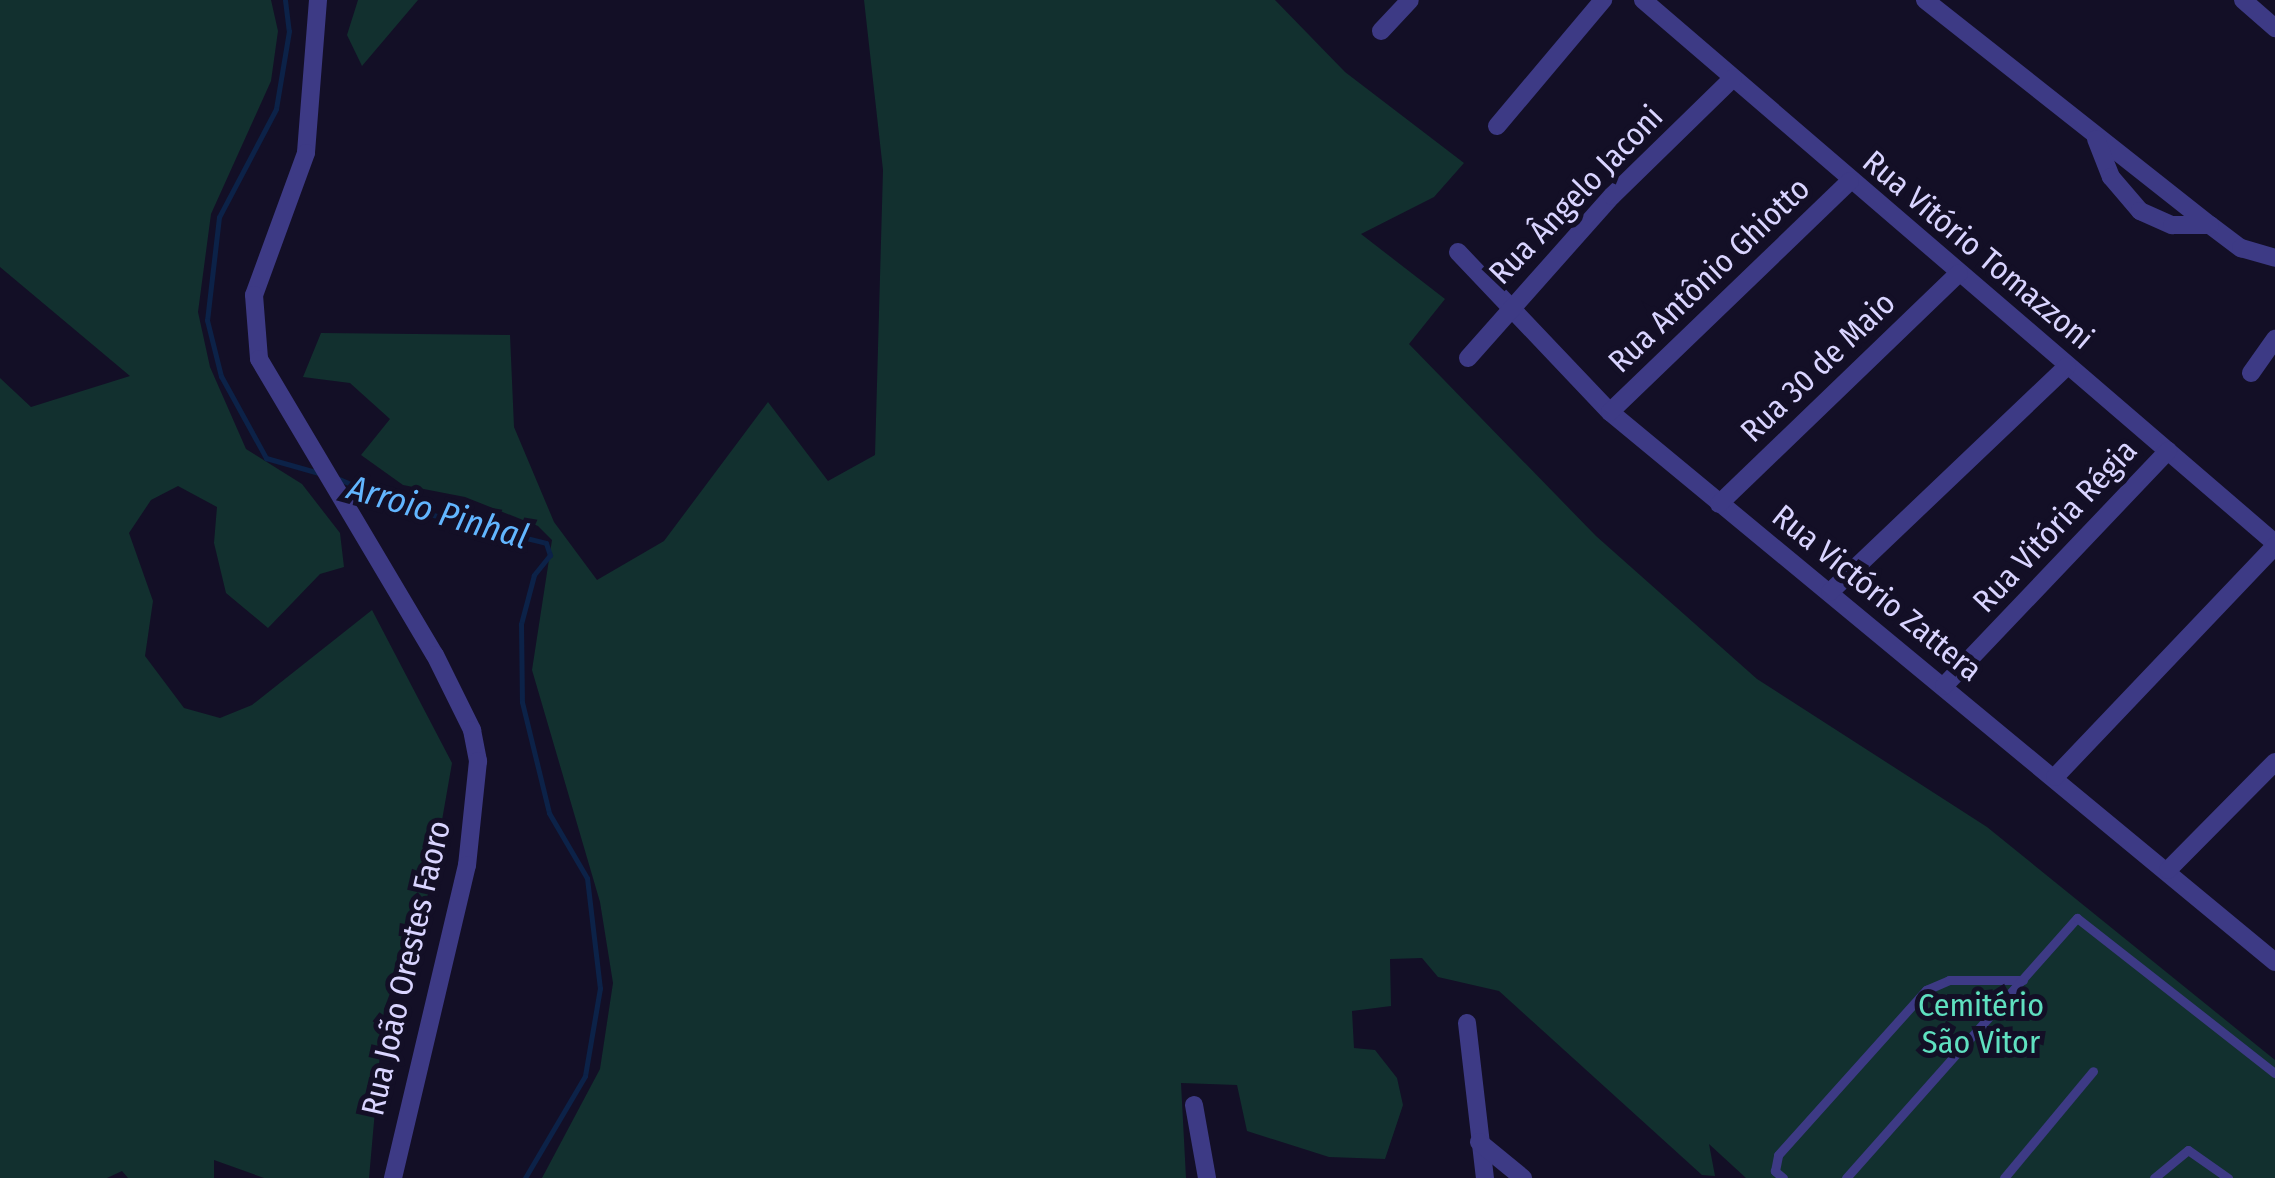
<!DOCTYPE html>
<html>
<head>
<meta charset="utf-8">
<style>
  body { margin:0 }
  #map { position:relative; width:2275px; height:1178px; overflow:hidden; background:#130f26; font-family:"Fira Sans Condensed",sans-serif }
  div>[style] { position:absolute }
  .green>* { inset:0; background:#12302f }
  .stream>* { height:5px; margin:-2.5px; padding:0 2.5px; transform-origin:2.5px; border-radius:2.5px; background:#0c2248 }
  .lane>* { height:9px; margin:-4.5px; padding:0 4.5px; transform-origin:4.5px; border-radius:4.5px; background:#3d3a85 }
  .street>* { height:18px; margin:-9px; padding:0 9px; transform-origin:9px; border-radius:9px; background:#3d3a85 }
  span { translate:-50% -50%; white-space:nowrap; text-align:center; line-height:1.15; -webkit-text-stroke:10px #130f26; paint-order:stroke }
  .street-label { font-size:32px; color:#d9d4ff }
  .park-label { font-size:32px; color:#5fe0c0 }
  .water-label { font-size:35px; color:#62b6ff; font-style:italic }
</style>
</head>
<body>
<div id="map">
  <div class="green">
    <i style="clip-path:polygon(0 0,271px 0,278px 31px,271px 81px,211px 214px,198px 312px,210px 367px,246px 449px,302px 484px,340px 533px,344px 567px,320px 574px,268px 628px,226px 593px,214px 543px,217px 507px,178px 486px,151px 500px,129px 533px,153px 601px,145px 656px,184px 708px,220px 718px,252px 705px,372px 610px,452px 763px,430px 889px,384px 1009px,369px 1178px,264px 1178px,214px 1160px,214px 1178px,128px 1178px,122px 1171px,107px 1178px,0 1178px,0 378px,31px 407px,130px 376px,0 267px)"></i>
    <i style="clip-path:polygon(358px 0,418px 0,362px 66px,347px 35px)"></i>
    <i style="clip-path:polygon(864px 0,1275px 0,1345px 72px,1464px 163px,1434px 197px,1361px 234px,1445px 299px,1409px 344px,1596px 536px,1757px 679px,1987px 827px,2275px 1060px,2275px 1178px,1746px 1178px,1709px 1144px,1715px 1176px,1702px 1175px,1499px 991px,1438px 977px,1422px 958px,1390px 959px,1391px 1006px,1352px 1011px,1354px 1048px,1375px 1050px,1397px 1078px,1403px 1105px,1385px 1159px,1329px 1157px,1247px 1131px,1237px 1085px,1181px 1083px,1186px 1178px,542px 1178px,600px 1069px,613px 983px,600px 902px,532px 670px,552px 540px,538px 526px,465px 497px,403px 485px,361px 455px,390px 419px,350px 383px,303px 377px,321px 333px,510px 335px,514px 427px,554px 522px,597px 580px,664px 541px,768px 402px,828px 481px,875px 455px,883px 170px)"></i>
  </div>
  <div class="stream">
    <i style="left:285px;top:0;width:31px;rotate:83deg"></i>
    <i style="left:289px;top:31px;width:79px;rotate:99.5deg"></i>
    <i style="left:276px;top:109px;width:122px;rotate:117.8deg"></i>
    <i style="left:219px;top:217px;width:104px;rotate:96.6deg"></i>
    <i style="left:207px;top:320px;width:58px;rotate:76deg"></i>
    <i style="left:221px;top:376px;width:94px;rotate:61.2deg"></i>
    <i style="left:266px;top:458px;width:55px;rotate:15.8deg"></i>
    <i style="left:339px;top:479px;width:76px;rotate:23.2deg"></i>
    <i style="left:409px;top:509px;width:141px;rotate:13.9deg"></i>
    <i style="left:546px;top:543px;width:13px;rotate:72deg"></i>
    <i style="left:550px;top:555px;width:26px;rotate:129deg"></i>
    <i style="left:534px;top:575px;width:51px;rotate:104.9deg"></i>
    <i style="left:521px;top:624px;width:78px;rotate:89.3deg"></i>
    <i style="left:522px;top:702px;width:114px;rotate:76.3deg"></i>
    <i style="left:549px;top:813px;width:75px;rotate:59.7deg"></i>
    <i style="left:587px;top:878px;width:111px;rotate:83.3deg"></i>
    <i style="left:600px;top:988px;width:89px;rotate:99.7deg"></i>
    <i style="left:585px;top:1076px;width:118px;rotate:120.5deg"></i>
  </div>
  <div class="lane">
    <i style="left:1783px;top:1178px;width:11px;rotate:-139deg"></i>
    <i style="left:1775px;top:1171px;width:16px;rotate:-79deg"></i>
    <i style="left:1778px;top:1155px;width:222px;rotate:-48.1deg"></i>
    <i style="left:1926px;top:990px;width:25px;rotate:-23deg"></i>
    <i style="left:1949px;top:980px;width:74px"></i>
    <i style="left:1846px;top:1178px;width:348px;rotate:-48.4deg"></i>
    <i style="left:2077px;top:918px;width:251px;rotate:38.1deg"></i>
    <i style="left:2004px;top:1178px;width:139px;rotate:-50.2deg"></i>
    <i style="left:2154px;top:1178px;width:44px;rotate:-39.5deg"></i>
    <i style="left:2188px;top:1150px;width:49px;rotate:35deg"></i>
  </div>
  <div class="street">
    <i style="left:318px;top:0;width:153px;rotate:94.5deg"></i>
    <i style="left:306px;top:153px;width:151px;rotate:110.1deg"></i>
    <i style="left:254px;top:295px;width:64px;rotate:85.5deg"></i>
    <i style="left:259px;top:359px;width:344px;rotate:59.3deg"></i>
    <i style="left:435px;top:655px;width:84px;rotate:63.7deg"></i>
    <i style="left:472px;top:730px;width:32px;rotate:79deg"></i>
    <i style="left:478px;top:761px;width:105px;rotate:96deg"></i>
    <i style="left:467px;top:865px;width:322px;rotate:103.3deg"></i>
    <i style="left:1643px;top:0;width:833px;rotate:40.67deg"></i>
    <i style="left:1925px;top:0;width:363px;rotate:38.3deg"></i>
    <i style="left:2210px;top:225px;width:39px;rotate:37deg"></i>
    <i style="left:2241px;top:248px;width:35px;rotate:16deg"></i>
    <i style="left:2243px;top:0;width:43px;rotate:41.2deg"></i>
    <i style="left:1381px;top:31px;width:42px;rotate:-46.9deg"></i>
    <i style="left:1497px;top:126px;width:165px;rotate:-49.9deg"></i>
    <i style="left:2096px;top:139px;width:41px;rotate:68.5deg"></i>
    <i style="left:2111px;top:177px;width:45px;rotate:49.5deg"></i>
    <i style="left:2140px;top:211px;width:35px;rotate:24deg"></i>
    <i style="left:2172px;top:225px;width:38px"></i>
    <i style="left:1458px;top:252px;width:221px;rotate:46.5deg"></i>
    <i style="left:1610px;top:412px;width:863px;rotate:39.59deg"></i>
    <i style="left:1468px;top:358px;width:217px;rotate:-48.4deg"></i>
    <i style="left:1612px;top:196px;width:169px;rotate:-44.3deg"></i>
    <i style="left:2251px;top:373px;width:42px;rotate:-54.8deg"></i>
    <i style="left:1610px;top:412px;width:333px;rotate:-43.9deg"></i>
    <i style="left:1719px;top:504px;width:333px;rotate:-43.9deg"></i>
    <i style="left:1830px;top:592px;width:327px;rotate:-43.6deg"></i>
    <i style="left:1944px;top:686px;width:325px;rotate:-46.4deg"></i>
    <i style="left:2055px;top:777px;width:319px;rotate:-46.4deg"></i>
    <i style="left:2168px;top:870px;width:152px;rotate:-45.3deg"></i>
    <i style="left:1467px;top:1023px;width:156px;rotate:83.4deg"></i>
    <i style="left:1194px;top:1105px;width:74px;rotate:79.9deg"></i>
    <i style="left:1479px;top:1142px;width:57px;rotate:39.3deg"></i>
  </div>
  <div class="street-label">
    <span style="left:1576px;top:195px;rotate:-46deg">Rua Ângelo Jaconi</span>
    <span style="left:1978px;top:250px;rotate:40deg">Rua Vitório Tomazzoni</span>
    <span style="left:1709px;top:275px;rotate:-44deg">Rua Antônio Ghiotto</span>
    <span style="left:1818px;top:367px;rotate:-44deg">Rua 30 de Maio</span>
    <span style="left:2055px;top:526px;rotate:-47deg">Rua Vitória Régia</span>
    <span style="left:1877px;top:593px;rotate:39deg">Rua Victório Zattera</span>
    <span style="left:406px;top:968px;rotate:-77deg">Rua João Orestes Faoro</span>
  </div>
  <div class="park-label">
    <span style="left:1981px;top:1024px">Cemitério<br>São Vitor</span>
  </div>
  <div class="water-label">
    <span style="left:438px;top:512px;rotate:16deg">Arroio Pinhal</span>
  </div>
</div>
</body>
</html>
